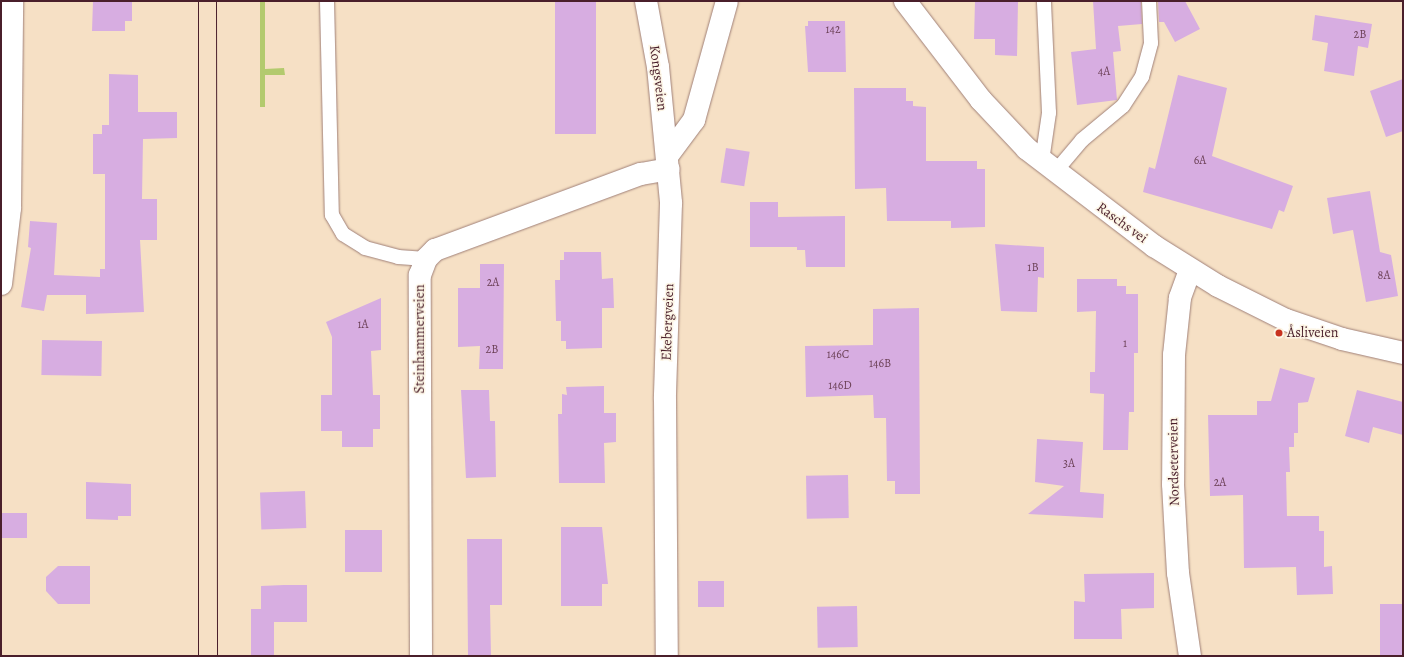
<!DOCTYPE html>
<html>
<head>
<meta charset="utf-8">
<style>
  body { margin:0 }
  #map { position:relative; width:1404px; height:657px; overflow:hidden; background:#f6e0c5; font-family:Alegreya,serif }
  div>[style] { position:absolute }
  .green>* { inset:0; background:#b3ca6e }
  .building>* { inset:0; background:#d7ade1; transform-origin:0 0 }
  .roads { filter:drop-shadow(0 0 1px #a08078) drop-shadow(0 0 1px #a08078) }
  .service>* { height:14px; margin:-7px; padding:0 7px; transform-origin:7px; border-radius:7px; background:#fff }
  .minor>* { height:22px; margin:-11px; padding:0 11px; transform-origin:11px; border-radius:11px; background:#fff }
  .tertiary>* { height:22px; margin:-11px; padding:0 11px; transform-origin:11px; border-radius:11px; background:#fff }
  .secondary>* { height:22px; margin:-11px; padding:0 11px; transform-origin:11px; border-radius:11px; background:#fff }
  .tram>* { height:1px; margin:-0.5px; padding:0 0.5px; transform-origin:0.5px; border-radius:0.5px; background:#4a1f2b }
  .dots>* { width:11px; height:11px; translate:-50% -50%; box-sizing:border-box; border:2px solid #fcf5e5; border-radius:50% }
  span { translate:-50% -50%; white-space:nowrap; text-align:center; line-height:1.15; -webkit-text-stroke:3px #fcf5e5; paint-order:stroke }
  .number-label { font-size:12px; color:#6d4258 }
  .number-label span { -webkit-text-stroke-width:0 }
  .street-label { font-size:14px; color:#4a1f2b }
  .poi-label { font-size:14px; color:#4a1f2b }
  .left { translate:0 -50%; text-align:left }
  .frame { position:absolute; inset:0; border:2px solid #4a1f2b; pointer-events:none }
</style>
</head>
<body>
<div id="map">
  <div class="green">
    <i style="clip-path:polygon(260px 1px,265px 1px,265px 69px,284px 68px,285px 75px,265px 75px,265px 107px,260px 107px)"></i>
  </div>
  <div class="building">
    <i style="clip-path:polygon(93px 1px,132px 1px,132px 21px,125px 21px,125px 31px,92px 31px)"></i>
    <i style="left:555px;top:1px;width:41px;height:133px"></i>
    <i style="clip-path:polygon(975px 1px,1018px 1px,1017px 56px,995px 55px,995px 39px,974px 39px)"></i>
    <i style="clip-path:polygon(1093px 1px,1141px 1px,1142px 24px,1118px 26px,1121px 51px,1113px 52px,1117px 100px,1077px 105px,1071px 52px,1096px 49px)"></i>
    <i style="clip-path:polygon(1158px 1px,1185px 1px,1200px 29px,1175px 42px,1164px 22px,1159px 22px)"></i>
    <i style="clip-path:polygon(1315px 15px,1372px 24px,1368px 48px,1358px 46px,1354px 76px,1324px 71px,1328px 43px,1312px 40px)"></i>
    <i style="clip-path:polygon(808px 21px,845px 21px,846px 72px,808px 72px,805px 26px,808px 26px)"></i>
    <i style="clip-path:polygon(109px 74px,138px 75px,138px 112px,177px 112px,177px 138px,143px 139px,142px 199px,157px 199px,157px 240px,140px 240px,144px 312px,86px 314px,86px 295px,47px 295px,44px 311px,21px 307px,31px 248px,28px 247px,30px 221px,57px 223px,54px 275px,100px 277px,100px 269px,105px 269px,105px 174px,93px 174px,93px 134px,102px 134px,102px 125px,109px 125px)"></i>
    <i style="clip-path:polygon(1178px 75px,1227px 88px,1212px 156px,1293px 186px,1284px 212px,1279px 210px,1272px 229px,1143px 192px,1149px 167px,1155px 169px)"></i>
    <i style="clip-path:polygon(1403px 79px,1403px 131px,1386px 137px,1370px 91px)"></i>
    <i style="clip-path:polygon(854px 88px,906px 88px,906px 101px,913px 101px,913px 106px,926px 107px,926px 161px,977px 161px,977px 169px,985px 169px,985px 227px,951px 228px,951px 221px,887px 221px,886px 188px,855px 189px)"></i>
    <i style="left:726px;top:148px;width:24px;height:35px;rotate:9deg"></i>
    <i style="clip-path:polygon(1370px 191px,1380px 252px,1391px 255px,1398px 296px,1366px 302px,1353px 230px,1333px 234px,1327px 198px)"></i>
    <i style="clip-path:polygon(750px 202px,778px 202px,778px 217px,845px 216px,845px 267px,806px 267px,805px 250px,797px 250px,797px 247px,750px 247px)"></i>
    <i style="clip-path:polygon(995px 244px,1044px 247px,1044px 278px,1038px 277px,1037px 312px,1001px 311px)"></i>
    <i style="clip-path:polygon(564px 252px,601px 252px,602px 279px,613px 278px,614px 308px,602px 308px,602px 348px,566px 349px,566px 341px,561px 341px,561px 321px,556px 321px,555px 280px,560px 280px,560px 260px,564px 260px)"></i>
    <i style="clip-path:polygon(480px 264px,504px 264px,503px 369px,479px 369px,480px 346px,458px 347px,458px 288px,480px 288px)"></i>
    <i style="clip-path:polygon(1077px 279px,1117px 279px,1117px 286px,1126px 286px,1126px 294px,1138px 294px,1138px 353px,1134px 353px,1134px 412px,1129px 412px,1128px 450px,1103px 450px,1104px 394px,1090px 393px,1090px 372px,1095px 372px,1096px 311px,1077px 312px)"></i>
    <i style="clip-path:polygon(381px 298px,381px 350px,371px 351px,373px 395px,380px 395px,380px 429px,373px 429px,373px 447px,342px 447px,342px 431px,321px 431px,321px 395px,332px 395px,332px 337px,326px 322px)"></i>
    <i style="clip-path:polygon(919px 308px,920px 494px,895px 494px,895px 481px,887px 481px,886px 418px,874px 418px,873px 395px,806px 397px,805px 346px,873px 345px,873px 309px)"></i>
    <i style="left:42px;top:340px;width:60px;height:35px;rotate:1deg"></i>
    <i style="clip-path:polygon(1280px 368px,1315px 378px,1308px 402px,1298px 403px,1298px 433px,1294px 433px,1294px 447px,1289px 447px,1290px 472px,1286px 472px,1287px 516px,1319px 516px,1319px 531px,1324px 531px,1324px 567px,1332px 566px,1333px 594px,1297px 595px,1296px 567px,1244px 568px,1243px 495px,1210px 496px,1208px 415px,1257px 415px,1257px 401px,1271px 401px)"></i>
    <i style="clip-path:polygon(604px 386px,604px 413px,616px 413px,616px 442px,604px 443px,605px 483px,559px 483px,558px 414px,562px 414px,562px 394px,567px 395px,566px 387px)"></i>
    <i style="clip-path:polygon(461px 390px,489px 390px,490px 421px,495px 421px,496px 477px,466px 478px)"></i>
    <i style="clip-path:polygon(1357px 390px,1403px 402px,1403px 435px,1373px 427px,1369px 443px,1345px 436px)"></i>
    <i style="clip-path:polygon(1037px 439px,1083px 442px,1080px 492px,1104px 494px,1103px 518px,1028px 514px,1064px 486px,1035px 482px)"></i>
    <i style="left:848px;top:475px;width:43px;height:42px;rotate:89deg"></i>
    <i style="clip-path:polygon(86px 482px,131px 484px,131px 516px,118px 516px,118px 520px,86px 519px)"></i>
    <i style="left:305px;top:491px;width:37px;height:45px;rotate:88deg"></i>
    <i style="left:27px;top:513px;width:25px;height:25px;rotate:90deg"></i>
    <i style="clip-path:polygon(561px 527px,602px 527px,608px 584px,602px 584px,602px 606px,561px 606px)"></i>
    <i style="left:345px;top:530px;width:37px;height:42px"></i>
    <i style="clip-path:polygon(467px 539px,502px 539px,502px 605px,490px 605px,491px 656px,468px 656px)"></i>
    <i style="clip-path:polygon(58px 566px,90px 566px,90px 604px,58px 604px,46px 591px,46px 577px)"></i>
    <i style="clip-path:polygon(1154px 573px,1154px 608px,1121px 609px,1122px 639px,1074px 639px,1074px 601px,1085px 602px,1084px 574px)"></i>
    <i style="left:698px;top:581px;width:26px;height:26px"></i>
    <i style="clip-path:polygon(284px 585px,307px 585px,307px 622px,274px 622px,274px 656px,251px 656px,251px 609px,261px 609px,261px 586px)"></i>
    <i style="left:1380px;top:604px;width:23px;height:52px"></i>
    <i style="left:857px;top:606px;width:41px;height:40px;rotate:89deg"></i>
  </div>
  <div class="roads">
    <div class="service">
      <i style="left:327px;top:1px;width:214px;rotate:88.7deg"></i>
      <i style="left:332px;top:215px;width:22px;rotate:60deg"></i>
      <i style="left:343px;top:234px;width:26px;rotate:32deg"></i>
      <i style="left:365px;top:248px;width:34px;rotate:15deg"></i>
      <i style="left:398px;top:257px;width:28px;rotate:4deg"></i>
      <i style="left:1042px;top:161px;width:49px;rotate:-81.7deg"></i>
      <i style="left:1049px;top:113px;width:112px;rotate:-92.6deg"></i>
      <i style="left:1055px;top:172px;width:42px;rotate:-49.8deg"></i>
      <i style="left:1082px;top:140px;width:53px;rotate:-39.7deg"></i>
      <i style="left:1123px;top:106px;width:35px;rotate:-57deg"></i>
      <i style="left:1142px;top:77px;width:35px;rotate:-75deg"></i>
      <i style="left:1151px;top:43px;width:42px;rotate:-92.7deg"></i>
    </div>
    <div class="minor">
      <i style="left:1190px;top:270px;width:30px;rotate:110deg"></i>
      <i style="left:1180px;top:298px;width:57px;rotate:96deg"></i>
      <i style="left:1174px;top:355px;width:129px;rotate:90.4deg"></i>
      <i style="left:1173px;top:484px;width:89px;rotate:86.8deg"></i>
      <i style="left:1178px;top:573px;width:84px;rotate:81.8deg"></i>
      <i style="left:1px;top:284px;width:77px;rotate:-83.2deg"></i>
      <i style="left:10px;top:208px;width:207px;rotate:-89.4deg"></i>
      <i style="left:421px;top:656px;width:381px;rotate:-90.2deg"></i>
      <i style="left:420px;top:275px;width:17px;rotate:-69deg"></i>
      <i style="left:426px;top:259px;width:13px;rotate:-45deg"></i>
      <i style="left:435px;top:250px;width:220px;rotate:-20.3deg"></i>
      <i style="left:641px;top:174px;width:28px;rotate:-10deg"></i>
    </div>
    <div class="tertiary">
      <i style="left:905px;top:1px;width:125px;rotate:52.5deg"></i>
      <i style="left:981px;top:100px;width:67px;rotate:46.8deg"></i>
      <i style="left:1027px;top:149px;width:160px;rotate:37.4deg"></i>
      <i style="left:1154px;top:246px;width:75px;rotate:32deg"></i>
      <i style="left:1218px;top:286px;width:76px;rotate:26.6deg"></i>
      <i style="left:1286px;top:320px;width:59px;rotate:18.7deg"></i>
      <i style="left:1342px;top:339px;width:63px;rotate:12.9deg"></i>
      <i style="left:668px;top:155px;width:44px;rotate:-53.4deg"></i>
      <i style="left:694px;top:120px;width:123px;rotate:-74.5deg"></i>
    </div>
    <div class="secondary">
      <i style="left:646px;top:1px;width:67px;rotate:79.7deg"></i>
      <i style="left:658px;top:67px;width:137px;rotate:84.5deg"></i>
      <i style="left:671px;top:203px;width:196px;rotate:91.8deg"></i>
      <i style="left:665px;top:399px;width:257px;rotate:89.6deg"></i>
    </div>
  </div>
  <div class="tram">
    <i style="left:198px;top:1px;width:655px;rotate:90deg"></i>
    <i style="left:216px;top:1px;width:655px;rotate:89.91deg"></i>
  </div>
  <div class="dots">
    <i style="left:1279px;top:333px;background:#c8321e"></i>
  </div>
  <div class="number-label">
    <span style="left:833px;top:30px">142</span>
    <span style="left:1360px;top:35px">2B</span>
    <span style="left:1104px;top:72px">4A</span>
    <span style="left:1200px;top:161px">6A</span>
    <span style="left:1033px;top:268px">1B</span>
    <span style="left:1384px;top:276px">8A</span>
    <span style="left:493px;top:283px">2A</span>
    <span style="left:363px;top:325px">1A</span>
    <span style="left:1125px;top:344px">1</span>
    <span style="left:492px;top:350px">2B</span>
    <span style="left:838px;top:355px">146C</span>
    <span style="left:880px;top:364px">146B</span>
    <span style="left:840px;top:386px">146D</span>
    <span style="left:1069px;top:464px">3A</span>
    <span style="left:1220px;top:483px">2A</span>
  </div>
  <div class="street-label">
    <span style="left:658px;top:78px;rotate:83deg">Kongsveien</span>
    <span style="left:1122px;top:223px;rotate:36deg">Raschs vei</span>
    <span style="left:668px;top:322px;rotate:-88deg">Ekebergveien</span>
    <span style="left:420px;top:339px;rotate:-90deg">Steinhammerveien</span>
    <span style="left:1174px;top:462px;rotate:-91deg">Nordseterveien</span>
  </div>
  <div class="poi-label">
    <span class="left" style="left:1287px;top:333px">Åsliveien</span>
  </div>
  <div class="frame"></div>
</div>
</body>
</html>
